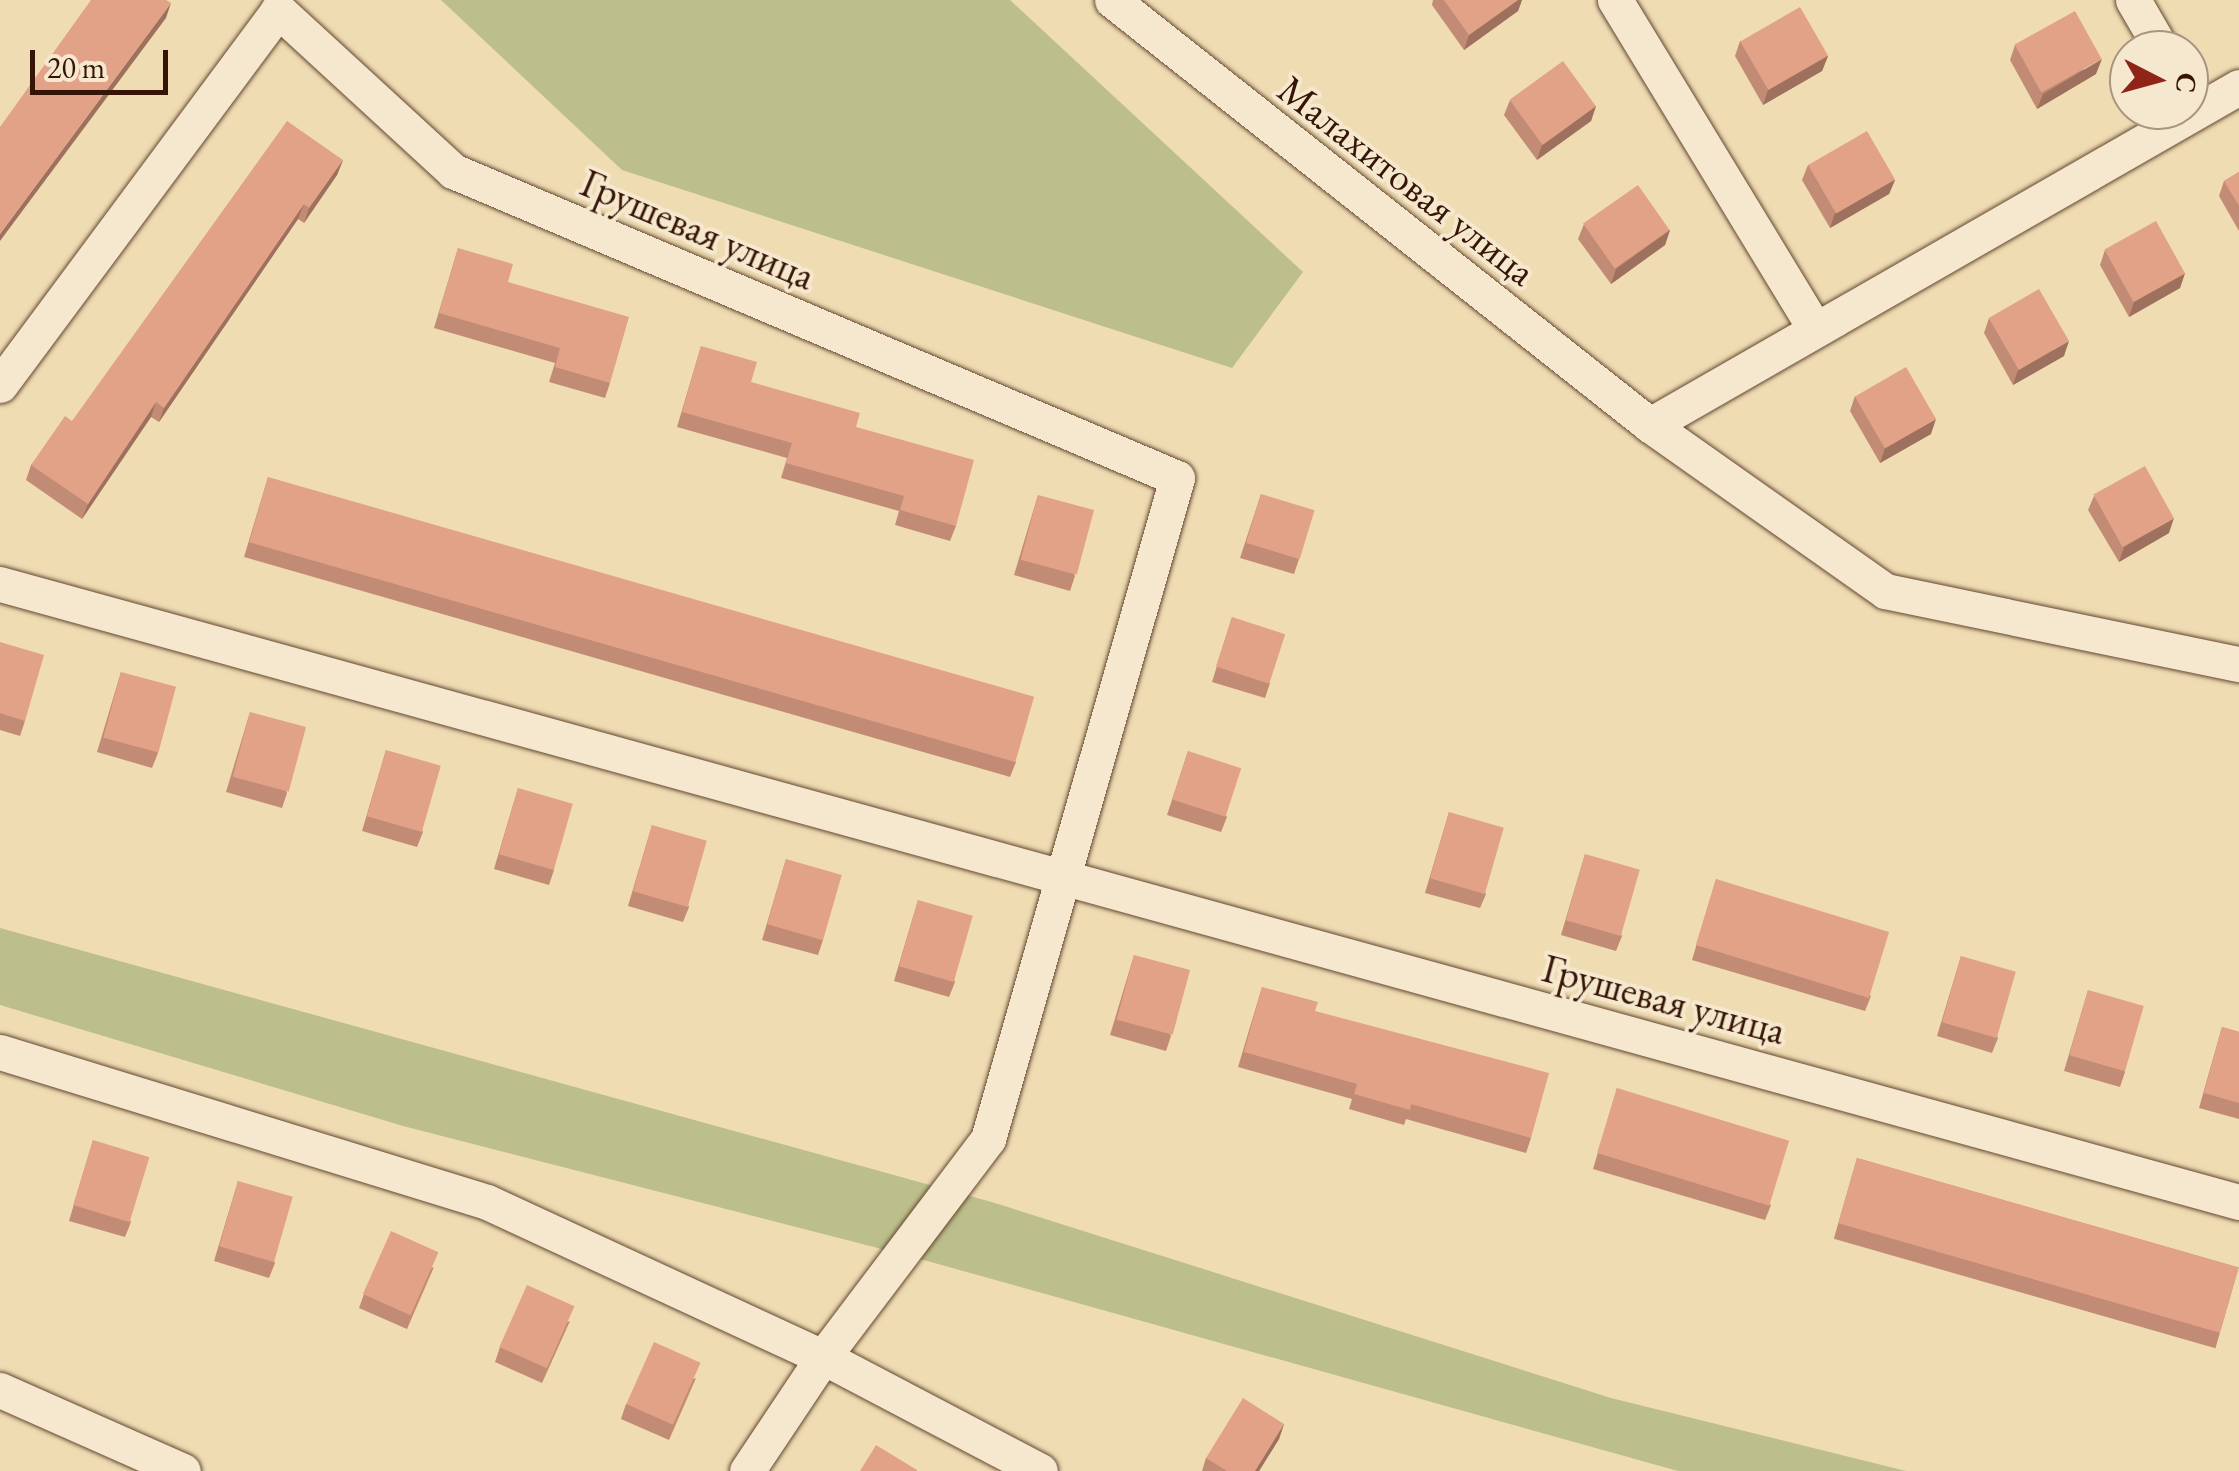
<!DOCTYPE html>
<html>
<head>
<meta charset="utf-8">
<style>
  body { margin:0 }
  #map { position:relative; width:2239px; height:1471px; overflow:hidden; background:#efdcb3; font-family:"EB Garamond",serif }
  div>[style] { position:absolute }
  .green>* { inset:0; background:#bcbf8b }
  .roads { filter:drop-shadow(0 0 2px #644731) drop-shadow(0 0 2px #644731) }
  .street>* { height:35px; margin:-17.5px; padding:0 17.5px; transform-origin:17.5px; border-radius:17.5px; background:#f5e8ce }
  .wall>* { inset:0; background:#c28b75; transform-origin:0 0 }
  .shaded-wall>* { inset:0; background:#9e715f }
  .building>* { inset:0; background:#e2a288; transform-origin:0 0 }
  span { translate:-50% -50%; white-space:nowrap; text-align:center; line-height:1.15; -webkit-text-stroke:8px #f5e8ce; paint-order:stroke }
  .street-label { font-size:40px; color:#361506 }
  .north { position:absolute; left:2109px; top:30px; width:100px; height:100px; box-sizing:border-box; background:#f5e8ce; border:2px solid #a9947e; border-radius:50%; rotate:96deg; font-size:28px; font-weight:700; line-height:40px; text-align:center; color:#361506 }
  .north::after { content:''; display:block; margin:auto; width:35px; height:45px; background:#8f2418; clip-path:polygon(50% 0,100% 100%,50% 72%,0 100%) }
  .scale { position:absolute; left:30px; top:50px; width:138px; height:45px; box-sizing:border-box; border:5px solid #361506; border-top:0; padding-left:12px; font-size:30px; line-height:35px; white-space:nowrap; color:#361506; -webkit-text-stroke:8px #f5e8ce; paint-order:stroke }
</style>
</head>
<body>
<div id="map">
  <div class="green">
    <i style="clip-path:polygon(441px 0,1010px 0,1303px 272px,1232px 368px,622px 170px)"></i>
    <i style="clip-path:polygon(0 928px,995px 1203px,1611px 1398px,1906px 1471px,1678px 1471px,913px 1257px,403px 1126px,0 1005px)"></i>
  </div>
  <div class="roads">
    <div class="street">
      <i style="left:1112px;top:0;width:686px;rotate:38.31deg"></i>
      <i style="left:1650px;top:425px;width:679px;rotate:-29.85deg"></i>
      <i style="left:1615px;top:0;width:385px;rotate:58.7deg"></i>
      <i style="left:2133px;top:0;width:58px;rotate:59.9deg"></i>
      <i style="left:0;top:385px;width:467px;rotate:-53.4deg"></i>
      <i style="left:278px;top:10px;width:238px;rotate:42.6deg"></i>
      <i style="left:453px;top:171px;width:786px;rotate:22.98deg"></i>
      <i style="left:1177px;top:478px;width:687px;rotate:105.96deg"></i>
      <i style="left:988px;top:1139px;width:273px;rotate:127.1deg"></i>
      <i style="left:823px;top:1357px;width:137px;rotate:123.7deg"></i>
      <i style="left:1650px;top:425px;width:288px;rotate:35.2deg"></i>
      <i style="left:1885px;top:591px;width:361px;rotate:11.7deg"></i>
      <i style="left:0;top:584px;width:2323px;rotate:15.43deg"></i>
      <i style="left:0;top:1052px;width:510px;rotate:17.12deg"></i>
      <i style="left:487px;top:1202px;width:370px;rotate:24.8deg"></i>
      <i style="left:823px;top:1357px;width:245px;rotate:27.7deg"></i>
      <i style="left:0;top:1390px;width:200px;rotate:23.9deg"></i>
    </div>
  </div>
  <div class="wall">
    <i style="clip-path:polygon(1433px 0,1522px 0,1518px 11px,1464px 50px,1432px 5px)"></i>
    <i style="clip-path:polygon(1740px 41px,1828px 56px,1822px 71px,1763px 105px,1735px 56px)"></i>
    <i style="clip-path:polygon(2015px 45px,2096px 74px,2037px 109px,2010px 60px)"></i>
    <i style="clip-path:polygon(1510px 100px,1596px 106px,1591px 121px,1537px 160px,1504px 115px)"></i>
    <i style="clip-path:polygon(343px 160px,337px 175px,304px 223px,298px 219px,159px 422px,151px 417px,82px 519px,26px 480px,31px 465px,72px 421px)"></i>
    <i style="clip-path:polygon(1808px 165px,1895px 180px,1889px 194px,1830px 228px,1802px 180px)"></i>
    <i style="clip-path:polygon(2239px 172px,2239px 231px,2219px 196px,2224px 181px)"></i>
    <i style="clip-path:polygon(1584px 224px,1670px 230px,1665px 245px,1611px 284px,1578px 239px)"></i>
    <i style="clip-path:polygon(458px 248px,508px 282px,610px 383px,605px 398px,549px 382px,555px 363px,434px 328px)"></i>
    <i style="clip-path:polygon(2105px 250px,2185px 273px,2180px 288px,2129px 317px,2100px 265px)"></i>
    <i style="clip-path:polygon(1989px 318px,2064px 356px,2013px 385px,1984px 333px)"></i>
    <i style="clip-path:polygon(701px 346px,751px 382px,856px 427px,956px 526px,950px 541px,895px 525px,899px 511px,781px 478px,787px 458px,677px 427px)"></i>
    <i style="clip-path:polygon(1855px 396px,1931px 434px,1880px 463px,1850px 411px)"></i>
    <i style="clip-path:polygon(268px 477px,1016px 762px,1010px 777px,244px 557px)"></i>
    <i style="clip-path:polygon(1261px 494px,1299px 559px,1294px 574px,1240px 558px)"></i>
    <i style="clip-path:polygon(1038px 495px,1075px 576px,1070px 591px,1014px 575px)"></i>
    <i style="clip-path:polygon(2094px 496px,2169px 533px,2119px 562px,2088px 510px)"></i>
    <i style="clip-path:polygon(1232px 617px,1270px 683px,1265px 698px,1212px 682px)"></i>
    <i style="clip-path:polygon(0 642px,25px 721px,20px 736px,0 730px)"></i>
    <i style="clip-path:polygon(121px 672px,158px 753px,152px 768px,97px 752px)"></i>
    <i style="clip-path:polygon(250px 712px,287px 793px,282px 808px,226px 792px)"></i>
    <i style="clip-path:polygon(386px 750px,423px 832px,417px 847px,362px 831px)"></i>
    <i style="clip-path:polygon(1188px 751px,1227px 817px,1221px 832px,1167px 815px)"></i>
    <i style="clip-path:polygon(518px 788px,554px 870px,549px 885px,494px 869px)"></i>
    <i style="clip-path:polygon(1449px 812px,1486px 894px,1480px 908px,1425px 893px)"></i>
    <i style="clip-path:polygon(652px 825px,689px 907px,683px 922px,628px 906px)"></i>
    <i style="clip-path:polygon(1585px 854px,1622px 936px,1616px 951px,1561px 935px)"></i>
    <i style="clip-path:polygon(786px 859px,823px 940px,818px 955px,762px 940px)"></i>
    <i style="clip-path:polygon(1716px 879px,1871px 996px,1865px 1011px,1692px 960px)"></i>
    <i style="clip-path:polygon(918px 900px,955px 982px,949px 997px,894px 981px)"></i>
    <i style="clip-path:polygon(1134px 955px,1171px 1036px,1166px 1051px,1110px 1035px)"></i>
    <i style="clip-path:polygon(1961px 956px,1998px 1038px,1992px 1053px,1937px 1036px)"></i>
    <i style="clip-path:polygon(1262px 987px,1315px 1011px,1531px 1138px,1526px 1153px,1406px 1119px,1404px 1125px,1349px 1109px,1352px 1099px,1238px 1067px)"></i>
    <i style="clip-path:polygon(2088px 990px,2125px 1072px,2120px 1087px,2064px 1071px)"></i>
    <i style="clip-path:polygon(2222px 1027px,2239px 1032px,2239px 1119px,2199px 1108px)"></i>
    <i style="clip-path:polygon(1617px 1088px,1771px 1205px,1765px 1220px,1593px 1169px)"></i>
    <i style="clip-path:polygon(93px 1140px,131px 1222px,125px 1237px,69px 1221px)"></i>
    <i style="left:1857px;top:1158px;width:397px;height:84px;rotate:16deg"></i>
    <i style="clip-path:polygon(238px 1181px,275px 1263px,269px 1278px,214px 1261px)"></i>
    <i style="clip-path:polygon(434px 1267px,407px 1329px,359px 1308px,364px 1294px)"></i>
    <i style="clip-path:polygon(570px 1321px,542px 1383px,495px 1362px,500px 1347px)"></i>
    <i style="clip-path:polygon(696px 1378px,669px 1440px,621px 1419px,626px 1404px)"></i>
    <i style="clip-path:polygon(1284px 1424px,1279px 1439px,1259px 1471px,1202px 1471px,1206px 1458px)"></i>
  </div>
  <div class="shaded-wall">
    <i style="clip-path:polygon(1518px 0,1522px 0,1518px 11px,1464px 50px,1469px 35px)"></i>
    <i style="clip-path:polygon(171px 3px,166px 18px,0 241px,0 234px)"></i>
    <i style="clip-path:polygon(1828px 56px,1822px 71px,1763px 105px,1768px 90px)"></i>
    <i style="clip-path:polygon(2102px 59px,2096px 74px,2037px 109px,2043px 94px)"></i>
    <i style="clip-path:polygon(1596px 106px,1591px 121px,1537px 160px,1542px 145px)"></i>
    <i style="clip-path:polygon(343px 160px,337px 175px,304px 223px,309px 208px)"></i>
    <i style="clip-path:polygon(1895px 180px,1889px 194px,1830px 228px,1835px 213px)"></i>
    <i style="clip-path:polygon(304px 204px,298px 219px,159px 422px,164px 408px)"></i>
    <i style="clip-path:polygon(1670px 230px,1665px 245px,1611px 284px,1616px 269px)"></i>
    <i style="clip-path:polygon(2185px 273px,2180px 288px,2129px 317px,2134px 302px)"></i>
    <i style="clip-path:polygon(2069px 341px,2064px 356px,2013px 385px,2018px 370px)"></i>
    <i style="clip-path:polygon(156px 402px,151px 417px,82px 519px,88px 504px)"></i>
    <i style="clip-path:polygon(1936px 419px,1931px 434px,1880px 463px,1885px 448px)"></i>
    <i style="clip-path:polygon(2174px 518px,2169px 533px,2119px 562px,2124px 547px)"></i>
    <i style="clip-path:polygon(1284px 1424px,1279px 1439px,1259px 1471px,1255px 1471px)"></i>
  </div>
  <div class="building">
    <i style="clip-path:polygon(91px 0,166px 0,171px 3px,0 234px,0 127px)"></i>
    <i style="clip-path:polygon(1444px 0,1518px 0,1469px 35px)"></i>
    <i style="left:1800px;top:7px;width:56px;height:69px;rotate:60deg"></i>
    <i style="left:2075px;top:11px;width:55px;height:69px;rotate:61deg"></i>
    <i style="left:1563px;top:61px;width:56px;height:66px;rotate:54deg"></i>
    <i style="clip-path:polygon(287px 121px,343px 160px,309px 208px,304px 204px,164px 408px,156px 402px,88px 504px,31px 465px,65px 416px,72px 421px)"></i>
    <i style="left:1867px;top:131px;width:56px;height:68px;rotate:60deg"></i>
    <i style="clip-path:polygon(2239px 172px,2239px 206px,2224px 181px)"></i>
    <i style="left:1638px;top:185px;width:55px;height:67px;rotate:55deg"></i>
    <i style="left:2156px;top:221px;width:60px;height:59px;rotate:61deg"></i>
    <i style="clip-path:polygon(458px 248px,513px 264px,508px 282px,629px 317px,610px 383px,555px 367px,560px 348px,439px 313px)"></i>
    <i style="left:2039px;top:289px;width:60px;height:58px;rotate:60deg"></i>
    <i style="clip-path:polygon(701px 346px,757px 362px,751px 382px,860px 413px,856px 427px,974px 460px,956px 526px,900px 510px,904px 496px,786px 463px,792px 443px,682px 412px)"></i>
    <i style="left:1906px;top:367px;width:60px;height:59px;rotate:60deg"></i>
    <i style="left:2145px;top:466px;width:60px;height:59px;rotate:61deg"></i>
    <i style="left:268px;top:477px;width:797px;height:68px;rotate:16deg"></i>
    <i style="left:1261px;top:494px;width:56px;height:51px;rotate:17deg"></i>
    <i style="left:1038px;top:495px;width:58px;height:67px;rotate:15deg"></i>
    <i style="left:1232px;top:617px;width:56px;height:52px;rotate:18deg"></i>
    <i style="clip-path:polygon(0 642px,44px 655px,25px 721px,0 713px)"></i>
    <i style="left:121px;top:672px;width:57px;height:68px;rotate:15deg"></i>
    <i style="left:250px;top:712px;width:58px;height:67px;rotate:15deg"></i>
    <i style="left:386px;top:750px;width:57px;height:69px;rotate:16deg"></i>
    <i style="left:1188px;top:751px;width:56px;height:51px;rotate:18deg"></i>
    <i style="left:518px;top:788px;width:57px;height:69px;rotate:16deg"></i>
    <i style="left:1449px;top:812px;width:57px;height:69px;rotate:16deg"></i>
    <i style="left:652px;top:825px;width:57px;height:69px;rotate:16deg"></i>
    <i style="left:1585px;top:854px;width:57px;height:69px;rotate:16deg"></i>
    <i style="left:786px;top:859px;width:58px;height:68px;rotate:16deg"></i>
    <i style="left:1716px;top:879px;width:181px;height:69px;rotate:17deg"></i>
    <i style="left:918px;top:900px;width:57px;height:69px;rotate:16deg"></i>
    <i style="left:1134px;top:955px;width:58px;height:67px;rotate:15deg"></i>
    <i style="left:1961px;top:956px;width:57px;height:69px;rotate:16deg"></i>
    <i style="clip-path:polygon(1262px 987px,1318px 1002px,1315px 1011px,1549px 1073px,1531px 1138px,1411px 1104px,1410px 1110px,1354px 1094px,1357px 1084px,1244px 1052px)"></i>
    <i style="left:2088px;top:990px;width:58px;height:68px;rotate:16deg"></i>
    <i style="clip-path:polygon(2222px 1027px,2239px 1032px,2239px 1103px,2204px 1093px)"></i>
    <i style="left:1617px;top:1088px;width:180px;height:68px;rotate:17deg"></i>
    <i style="left:93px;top:1140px;width:59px;height:68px;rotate:17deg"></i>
    <i style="left:1857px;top:1158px;width:397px;height:68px;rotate:16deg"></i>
    <i style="left:238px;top:1181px;width:57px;height:68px;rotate:16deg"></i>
    <i style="left:391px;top:1231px;width:52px;height:69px;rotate:24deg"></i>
    <i style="left:527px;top:1285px;width:52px;height:68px;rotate:24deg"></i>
    <i style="left:654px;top:1342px;width:51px;height:68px;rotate:24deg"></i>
    <i style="clip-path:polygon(1243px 1398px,1284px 1424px,1255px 1471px,1227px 1471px,1206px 1458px)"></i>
    <i style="clip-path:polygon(876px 1445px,917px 1470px,917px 1471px,860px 1471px)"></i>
  </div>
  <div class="street-label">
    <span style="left:1407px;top:180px;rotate:38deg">Малахитовая улица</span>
    <span style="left:698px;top:229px;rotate:23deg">Грушевая улица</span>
    <span style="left:1664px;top:999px;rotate:15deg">Грушевая улица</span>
  </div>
  <div class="north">С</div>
  <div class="scale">20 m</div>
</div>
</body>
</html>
